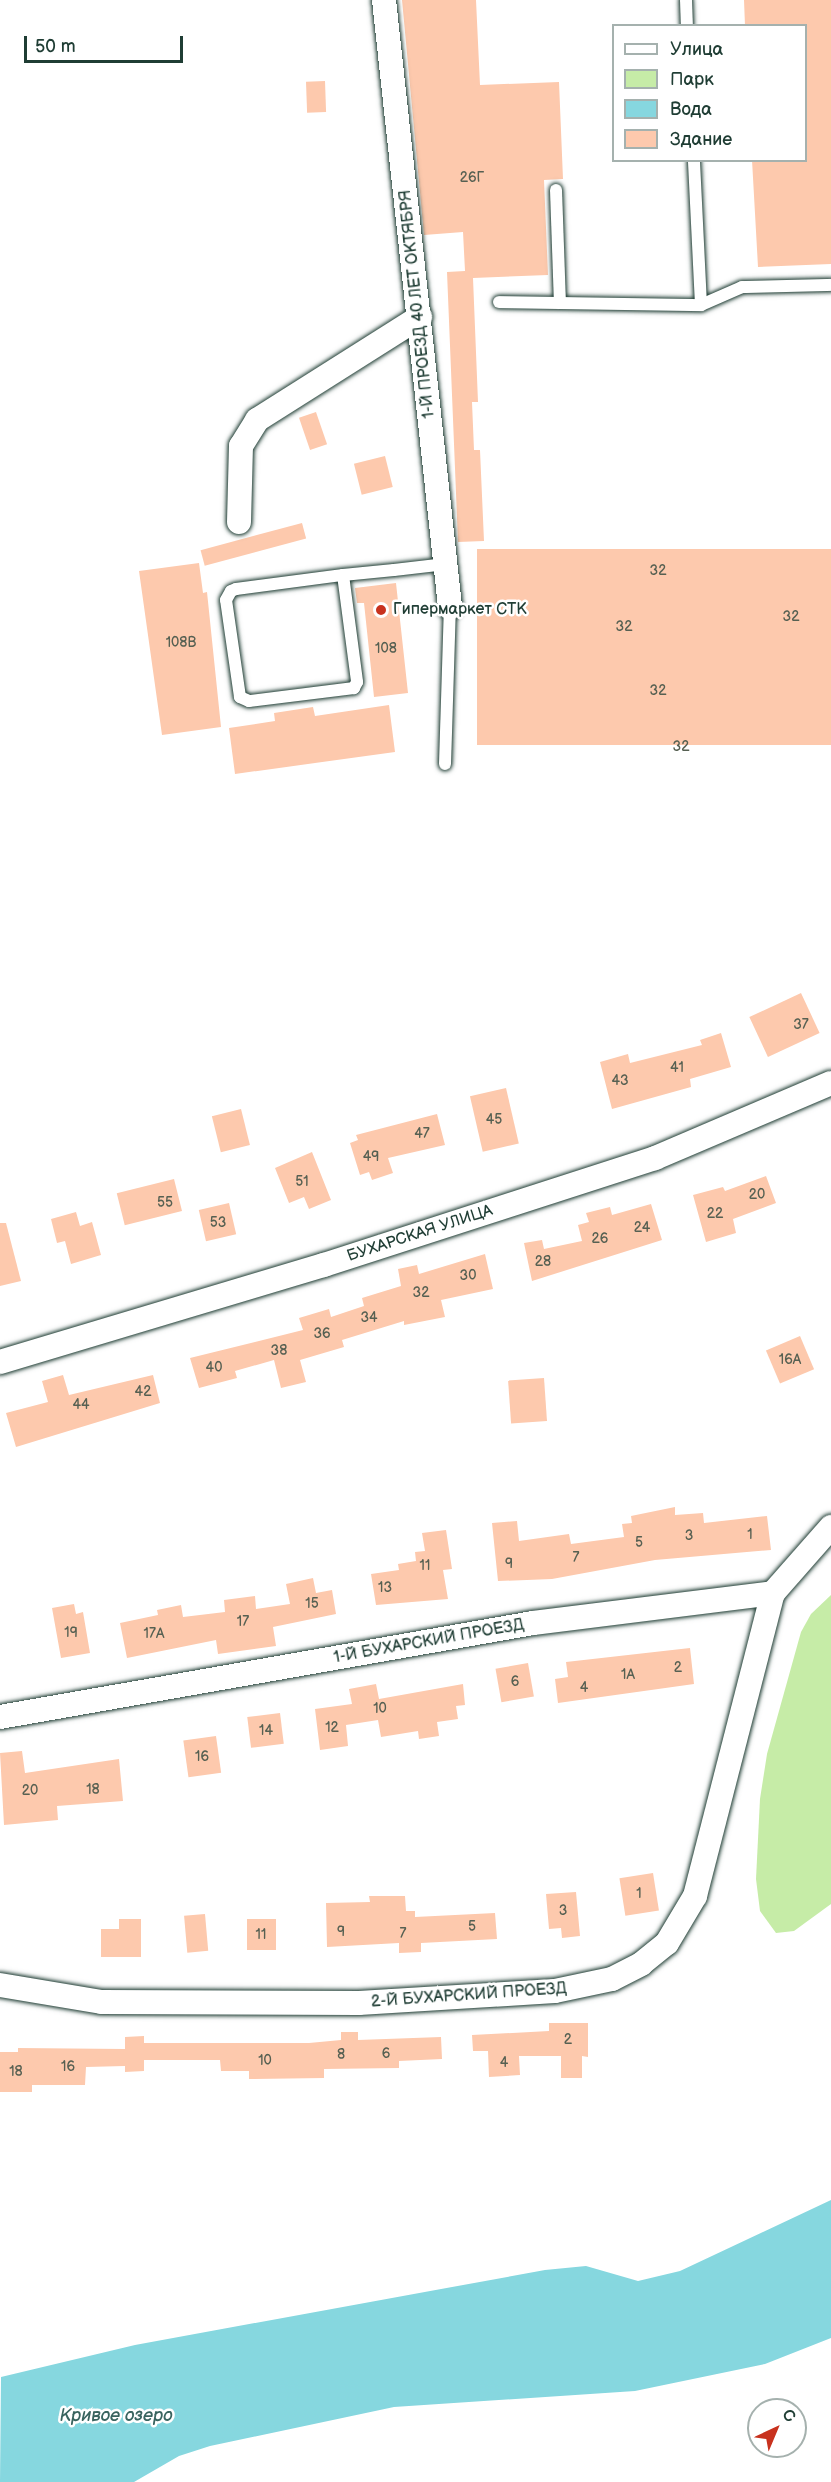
<!DOCTYPE html>
<html>
<head>
<meta charset="utf-8">
<style>
  body { margin:0 }
  #map { position:relative; width:831px; height:2482px; overflow:hidden; background:#fff; font-family:"Balsamiq Sans",sans-serif }
  div>[style] { position:absolute }
  .green>* { inset:0; background:#c6eca7 }
  .water>* { inset:0; background:#86d7df }
  .building>* { inset:0; background:#fdc9ad; transform-origin:0 0 }
  .roads { filter:drop-shadow(0 0 2px #1f3d34) drop-shadow(0 0 2px #1f3d34) }
  .service>* { height:12px; margin:-6px; padding:0 6px; transform-origin:6px; border-radius:6px; background:#fff }
  .minor>* { height:24px; margin:-12px; padding:0 12px; transform-origin:12px; border-radius:12px; background:#fff }
  .dots>* { width:16px; height:16px; translate:-50% -50%; box-sizing:border-box; border:3px solid #fff; border-radius:50% }
  span { translate:-50% -50%; white-space:nowrap; text-align:center; line-height:1.15; -webkit-text-stroke:5px #fff; paint-order:stroke }
  .number-label { font-size:14px; color:#566052 }
  .number-label span { -webkit-text-stroke-width:0 }
  .street-label { font-size:16px; color:#1f3d34 }
  .poi-label { font-size:16px; color:#1f3d34 }
  .left { translate:0 -50%; text-align:left }
  .water-label { font-size:18px; color:#39645f; font-style:italic }
  .legend { position:absolute; left:612px; top:24px; width:195px; height:138px; box-sizing:border-box; background:#fff; border:2px solid #a5b1ae; margin:0; padding:8px 10px; list-style:none; font-size:18px; color:#1f3d34 }
  .legend li { display:flex; align-items:center; gap:12px; height:30px }
  .legend b { width:30px; border:2px solid #a5b1ae }
  .north { position:absolute; left:747px; top:2398px; width:60px; height:60px; box-sizing:border-box; background:#fff; border:2px solid #a5b1ae; border-radius:50%; rotate:44deg; font-size:16px; font-weight:700; line-height:24px; text-align:center; color:#1f3d34 }
  .north::after { content:''; display:block; margin:auto; width:21px; height:27px; background:#c8321e; clip-path:polygon(50% 0,100% 100%,50% 72%,0 100%) }
  .scale { position:absolute; left:24px; top:36px; width:159px; height:27px; box-sizing:border-box; border:3px solid #1f3d34; border-top:0; padding-left:8px; font-size:18px; line-height:21px; white-space:nowrap; color:#1f3d34; -webkit-text-stroke:4px #fff; paint-order:stroke }
</style>
</head>
<body>
<div id="map">
  <div class="green">
    <i style="clip-path:polygon(831px 1595px,831px 1904px,794px 1931px,776px 1933px,760px 1911px,756px 1879px,760px 1799px,767px 1754px,801px 1632px,811px 1614px)"></i>
  </div>
  <div class="water">
    <i style="clip-path:polygon(831px 2200px,831px 2338px,765px 2364px,635px 2391px,394px 2407px,210px 2446px,179px 2456px,134px 2482px,0 2482px,1px 2377px,135px 2345px,545px 2270px,586px 2266px,638px 2281px,680px 2271px)"></i>
  </div>
  <div class="building">
    <i style="clip-path:polygon(402px 0,476px 0,480px 85px,559px 82px,563px 179px,544px 180px,548px 275px,473px 278px,478px 402px,472px 402px,474px 450px,480px 450px,484px 541px,458px 542px,447px 272px,465px 271px,463px 232px,424px 235px)"></i>
    <i style="clip-path:polygon(744px 0,831px 0,831px 264px,758px 267px,752px 160px,806px 160px,806px 26px,745px 26px)"></i>
    <i style="left:325px;top:81px;width:31px;height:19px;rotate:88deg"></i>
    <i style="left:316px;top:412px;width:34px;height:18px;rotate:71deg"></i>
    <i style="left:385px;top:456px;width:32px;height:32px;rotate:76deg"></i>
    <i style="left:302px;top:523px;width:16px;height:105px;rotate:75deg"></i>
    <i style="left:831px;top:549px;width:196px;height:354px;rotate:90deg"></i>
    <i style="clip-path:polygon(199px 563px,203px 593px,207px 592px,221px 727px,162px 735px,139px 571px)"></i>
    <i style="clip-path:polygon(396px 583px,408px 693px,374px 697px,364px 603px,357px 603px,355px 588px)"></i>
    <i style="clip-path:polygon(389px 705px,395px 752px,235px 774px,229px 728px,275px 721px,274px 713px,313px 707px,315px 716px)"></i>
    <i style="left:801px;top:993px;width:44px;height:57px;rotate:65deg"></i>
    <i style="clip-path:polygon(721px 1033px,731px 1067px,690px 1079px,691px 1087px,612px 1109px,600px 1062px,628px 1054px,630px 1063px,702px 1045px,700px 1040px)"></i>
    <i style="left:506px;top:1088px;width:57px;height:37px;rotate:77deg"></i>
    <i style="left:241px;top:1109px;width:37px;height:30px;rotate:76deg"></i>
    <i style="clip-path:polygon(437px 1114px,445px 1145px,388px 1158px,393px 1173px,372px 1180px,369px 1172px,360px 1175px,350px 1143px,358px 1140px,356px 1135px)"></i>
    <i style="clip-path:polygon(312px 1152px,331px 1200px,309px 1209px,304px 1197px,289px 1203px,275px 1168px)"></i>
    <i style="clip-path:polygon(766px 1176px,776px 1203px,733px 1219px,736px 1233px,706px 1242px,693px 1195px,723px 1187px,725px 1191px)"></i>
    <i style="left:174px;top:1179px;width:33px;height:59px;rotate:76deg"></i>
    <i style="left:229px;top:1203px;width:32px;height:31px;rotate:77deg"></i>
    <i style="clip-path:polygon(651px 1204px,662px 1240px,532px 1281px,524px 1243px,542px 1240px,544px 1249px,582px 1241px,578px 1225px,589px 1222px,586px 1213px,610px 1207px,612px 1215px)"></i>
    <i style="clip-path:polygon(76px 1212px,80px 1226px,92px 1222px,101px 1255px,71px 1264px,65px 1241px,57px 1243px,51px 1219px)"></i>
    <i style="clip-path:polygon(0 1223px,6px 1223px,21px 1281px,0 1286px)"></i>
    <i style="clip-path:polygon(485px 1254px,493px 1289px,441px 1300px,445px 1317px,404px 1325px,404px 1321px,342px 1340px,344px 1347px,300px 1360px,306px 1382px,281px 1388px,274px 1360px,235px 1371px,237px 1378px,199px 1388px,190px 1358px,303px 1330px,299px 1318px,329px 1309px,331px 1317px,364px 1306px,362px 1298px,401px 1286px,398px 1269px,417px 1265px,419px 1274px)"></i>
    <i style="left:800px;top:1336px;width:36px;height:37px;rotate:67deg"></i>
    <i style="clip-path:polygon(63px 1375px,69px 1395px,153px 1375px,160px 1403px,16px 1447px,6px 1413px,48px 1402px,42px 1381px)"></i>
    <i style="left:544px;top:1378px;width:43px;height:36px;rotate:86deg"></i>
    <i style="clip-path:polygon(675px 1507px,675px 1515px,703px 1513px,704px 1523px,767px 1516px,771px 1550px,655px 1560px,552px 1579px,498px 1581px,492px 1523px,517px 1521px,519px 1541px,569px 1534px,571px 1544px,624px 1537px,622px 1524px,632px 1523px,631px 1516px)"></i>
    <i style="clip-path:polygon(446px 1530px,452px 1569px,443px 1570px,448px 1599px,376px 1605px,371px 1574px,399px 1570px,398px 1564px,416px 1561px,415px 1552px,425px 1551px,422px 1533px)"></i>
    <i style="clip-path:polygon(313px 1578px,316px 1593px,332px 1590px,336px 1614px,273px 1627px,276px 1646px,218px 1654px,216px 1640px,127px 1658px,120px 1623px,158px 1615px,157px 1610px,181px 1605px,183px 1617px,225px 1612px,224px 1600px,255px 1596px,256px 1609px,290px 1604px,286px 1584px)"></i>
    <i style="clip-path:polygon(74px 1604px,76px 1614px,83px 1612px,90px 1653px,61px 1658px,52px 1608px)"></i>
    <i style="clip-path:polygon(690px 1648px,694px 1684px,558px 1703px,555px 1679px,568px 1677px,566px 1662px)"></i>
    <i style="left:528px;top:1663px;width:34px;height:33px;rotate:80deg"></i>
    <i style="clip-path:polygon(376px 1684px,379px 1699px,463px 1684px,465px 1705px,456px 1706px,458px 1719px,437px 1722px,439px 1736px,419px 1739px,418px 1731px,381px 1737px,378px 1720px,346px 1725px,348px 1746px,320px 1750px,315px 1709px,352px 1704px,349px 1689px)"></i>
    <i style="left:280px;top:1713px;width:31px;height:33px;rotate:83deg"></i>
    <i style="left:216px;top:1736px;width:37px;height:33px;rotate:82deg"></i>
    <i style="clip-path:polygon(22px 1751px,25px 1773px,119px 1759px,123px 1801px,57px 1806px,58px 1820px,4px 1825px,0 1753px)"></i>
    <i style="left:653px;top:1873px;width:38px;height:34px;rotate:81deg"></i>
    <i style="clip-path:polygon(576px 1892px,580px 1936px,562px 1938px,561px 1928px,549px 1929px,546px 1894px)"></i>
    <i style="clip-path:polygon(369px 1896px,405px 1896px,406px 1911px,415px 1911px,415px 1917px,495px 1913px,497px 1939px,421px 1943px,421px 1952px,399px 1953px,399px 1943px,327px 1947px,326px 1903px,370px 1902px)"></i>
    <i style="left:205px;top:1914px;width:37px;height:21px;rotate:85deg"></i>
    <i style="clip-path:polygon(119px 1919px,141px 1919px,141px 1957px,101px 1957px,101px 1929px,119px 1929px)"></i>
    <i style="left:247px;top:1919px;width:29px;height:31px"></i>
    <i style="clip-path:polygon(549px 2023px,588px 2023px,588px 2057px,582px 2056px,582px 2078px,561px 2078px,561px 2056px,519px 2056px,520px 2075px,489px 2077px,488px 2051px,473px 2051px,472px 2035px,549px 2031px)"></i>
    <i style="clip-path:polygon(341px 2032px,358px 2032px,358px 2040px,441px 2037px,442px 2059px,399px 2061px,399px 2068px,324px 2069px,324px 2078px,249px 2079px,249px 2071px,221px 2071px,220px 2060px,144px 2060px,144px 2071px,125px 2072px,125px 2066px,86px 2067px,85px 2085px,32px 2085px,32px 2092px,0 2092px,0 2052px,18px 2052px,18px 2048px,125px 2049px,125px 2037px,144px 2036px,144px 2043px,309px 2043px,341px 2040px)"></i>
  </div>
  <div class="roads">
    <div class="service">
      <i style="left:686px;top:0;width:26px;rotate:88deg"></i>
      <i style="left:556px;top:190px;width:113px;rotate:88deg"></i>
      <i style="left:499px;top:302px;width:202px;rotate:0.9deg"></i>
      <i style="left:701px;top:305px;width:145px;rotate:-92.8deg"></i>
      <i style="left:701px;top:305px;width:45px;rotate:-23.7deg"></i>
      <i style="left:742px;top:287px;width:89px;rotate:-1.3deg"></i>
      <i style="left:343px;top:575px;width:108px;rotate:82.5deg"></i>
      <i style="left:357px;top:682px;width:7px;rotate:117deg"></i>
      <i style="left:354px;top:688px;width:106px;rotate:172.9deg"></i>
      <i style="left:249px;top:701px;width:10px;rotate:-156deg"></i>
      <i style="left:240px;top:697px;width:98px;rotate:-98.2deg"></i>
      <i style="left:226px;top:600px;width:10px;rotate:-61deg"></i>
      <i style="left:231px;top:591px;width:5px;rotate:-22deg"></i>
      <i style="left:236px;top:589px;width:108px;rotate:-7.5deg"></i>
      <i style="left:343px;top:575px;width:51px;rotate:-5.6deg"></i>
      <i style="left:394px;top:570px;width:52px;rotate:-6.6deg"></i>
      <i style="left:445px;top:764px;width:157px;rotate:-88.2deg"></i>
    </div>
    <div class="minor">
      <i style="left:384px;top:0;width:611px;rotate:83.79deg"></i>
      <i style="left:239px;top:522px;width:76px;rotate:-88.5deg"></i>
      <i style="left:241px;top:446px;width:31px;rotate:-58deg"></i>
      <i style="left:257px;top:420px;width:193px;rotate:-32.3deg"></i>
      <i style="left:0;top:1362px;width:338px;rotate:-16.7deg"></i>
      <i style="left:324px;top:1265px;width:348px;rotate:-17.9deg"></i>
      <i style="left:655px;top:1158px;width:191px;rotate:-23.1deg"></i>
      <i style="left:0;top:1717px;width:541px;rotate:-10deg"></i>
      <i style="left:533px;top:1623px;width:242px;rotate:-7.1deg"></i>
      <i style="left:773px;top:1593px;width:88px;rotate:-48.7deg"></i>
      <i style="left:0;top:1985px;width:103px;rotate:9.5deg"></i>
      <i style="left:102px;top:2002px;width:257px;rotate:0.2deg"></i>
      <i style="left:359px;top:2003px;width:196px;rotate:-3.5deg"></i>
      <i style="left:555px;top:1991px;width:58px;rotate:-11.9deg"></i>
      <i style="left:612px;top:1979px;width:33px;rotate:-27deg"></i>
      <i style="left:641px;top:1964px;width:33px;rotate:-39deg"></i>
      <i style="left:667px;top:1943px;width:55px;rotate:-59.2deg"></i>
      <i style="left:695px;top:1896px;width:313px;rotate:-75.6deg"></i>
    </div>
  </div>
  <div class="dots">
    <i style="left:381px;top:610px;background:#c8321e"></i>
  </div>
  <div class="number-label">
    <span style="left:472px;top:178px">26Г</span>
    <span style="left:658px;top:571px">32</span>
    <span style="left:791px;top:617px">32</span>
    <span style="left:624px;top:627px">32</span>
    <span style="left:181px;top:643px">108В</span>
    <span style="left:386px;top:649px">108</span>
    <span style="left:658px;top:691px">32</span>
    <span style="left:681px;top:747px">32</span>
    <span style="left:801px;top:1025px">37</span>
    <span style="left:677px;top:1068px">41</span>
    <span style="left:620px;top:1081px">43</span>
    <span style="left:494px;top:1120px">45</span>
    <span style="left:422px;top:1134px">47</span>
    <span style="left:371px;top:1157px">49</span>
    <span style="left:302px;top:1182px">51</span>
    <span style="left:757px;top:1195px">20</span>
    <span style="left:165px;top:1203px">55</span>
    <span style="left:715px;top:1214px">22</span>
    <span style="left:218px;top:1223px">53</span>
    <span style="left:642px;top:1228px">24</span>
    <span style="left:600px;top:1239px">26</span>
    <span style="left:543px;top:1262px">28</span>
    <span style="left:468px;top:1276px">30</span>
    <span style="left:421px;top:1293px">32</span>
    <span style="left:369px;top:1318px">34</span>
    <span style="left:322px;top:1334px">36</span>
    <span style="left:279px;top:1351px">38</span>
    <span style="left:790px;top:1360px">16А</span>
    <span style="left:214px;top:1368px">40</span>
    <span style="left:143px;top:1392px">42</span>
    <span style="left:81px;top:1405px">44</span>
    <span style="left:750px;top:1535px">1</span>
    <span style="left:689px;top:1536px">3</span>
    <span style="left:639px;top:1543px">5</span>
    <span style="left:576px;top:1558px">7</span>
    <span style="left:509px;top:1564px">9</span>
    <span style="left:425px;top:1566px">11</span>
    <span style="left:385px;top:1588px">13</span>
    <span style="left:312px;top:1604px">15</span>
    <span style="left:243px;top:1622px">17</span>
    <span style="left:71px;top:1633px">19</span>
    <span style="left:154px;top:1634px">17А</span>
    <span style="left:678px;top:1668px">2</span>
    <span style="left:628px;top:1675px">1А</span>
    <span style="left:515px;top:1682px">6</span>
    <span style="left:584px;top:1688px">4</span>
    <span style="left:380px;top:1709px">10</span>
    <span style="left:332px;top:1728px">12</span>
    <span style="left:266px;top:1731px">14</span>
    <span style="left:202px;top:1757px">16</span>
    <span style="left:93px;top:1790px">18</span>
    <span style="left:30px;top:1791px">20</span>
    <span style="left:639px;top:1894px">1</span>
    <span style="left:563px;top:1911px">3</span>
    <span style="left:472px;top:1927px">5</span>
    <span style="left:341px;top:1932px">9</span>
    <span style="left:403px;top:1934px">7</span>
    <span style="left:261px;top:1935px">11</span>
    <span style="left:568px;top:2040px">2</span>
    <span style="left:386px;top:2054px">6</span>
    <span style="left:341px;top:2055px">8</span>
    <span style="left:265px;top:2061px">10</span>
    <span style="left:504px;top:2063px">4</span>
    <span style="left:68px;top:2067px">16</span>
    <span style="left:16px;top:2072px">18</span>
  </div>
  <div class="street-label">
    <span style="left:418px;top:304px;rotate:-96deg">1-Й ПРОЕЗД 40 ЛЕТ ОКТЯБРЯ</span>
    <span style="left:420px;top:1234px;rotate:-18deg">БУХАРСКАЯ УЛИЦА</span>
    <span style="left:429px;top:1642px;rotate:-10deg">1-Й БУХАРСКИЙ ПРОЕЗД</span>
    <span style="left:469px;top:1996px;rotate:-4deg">2-Й БУХАРСКИЙ ПРОЕЗД</span>
  </div>
  <div class="poi-label">
    <span class="left" style="left:393px;top:610px">Гипермаркет СТК</span>
  </div>
  <div class="water-label">
    <span style="left:116px;top:2416px">Кривое озеро</span>
  </div>
  <ul class="legend">
  <li><b style="height:8px;background:#fff"></b>Улица</li>
  <li><b style="height:16px;background:#c6eca7"></b>Парк</li>
  <li><b style="height:16px;background:#86d7df"></b>Вода</li>
  <li><b style="height:16px;background:#fdc9ad"></b>Здание</li>
  </ul>
  <div class="north">С</div>
  <div class="scale">50 m</div>
</div>
</body>
</html>
